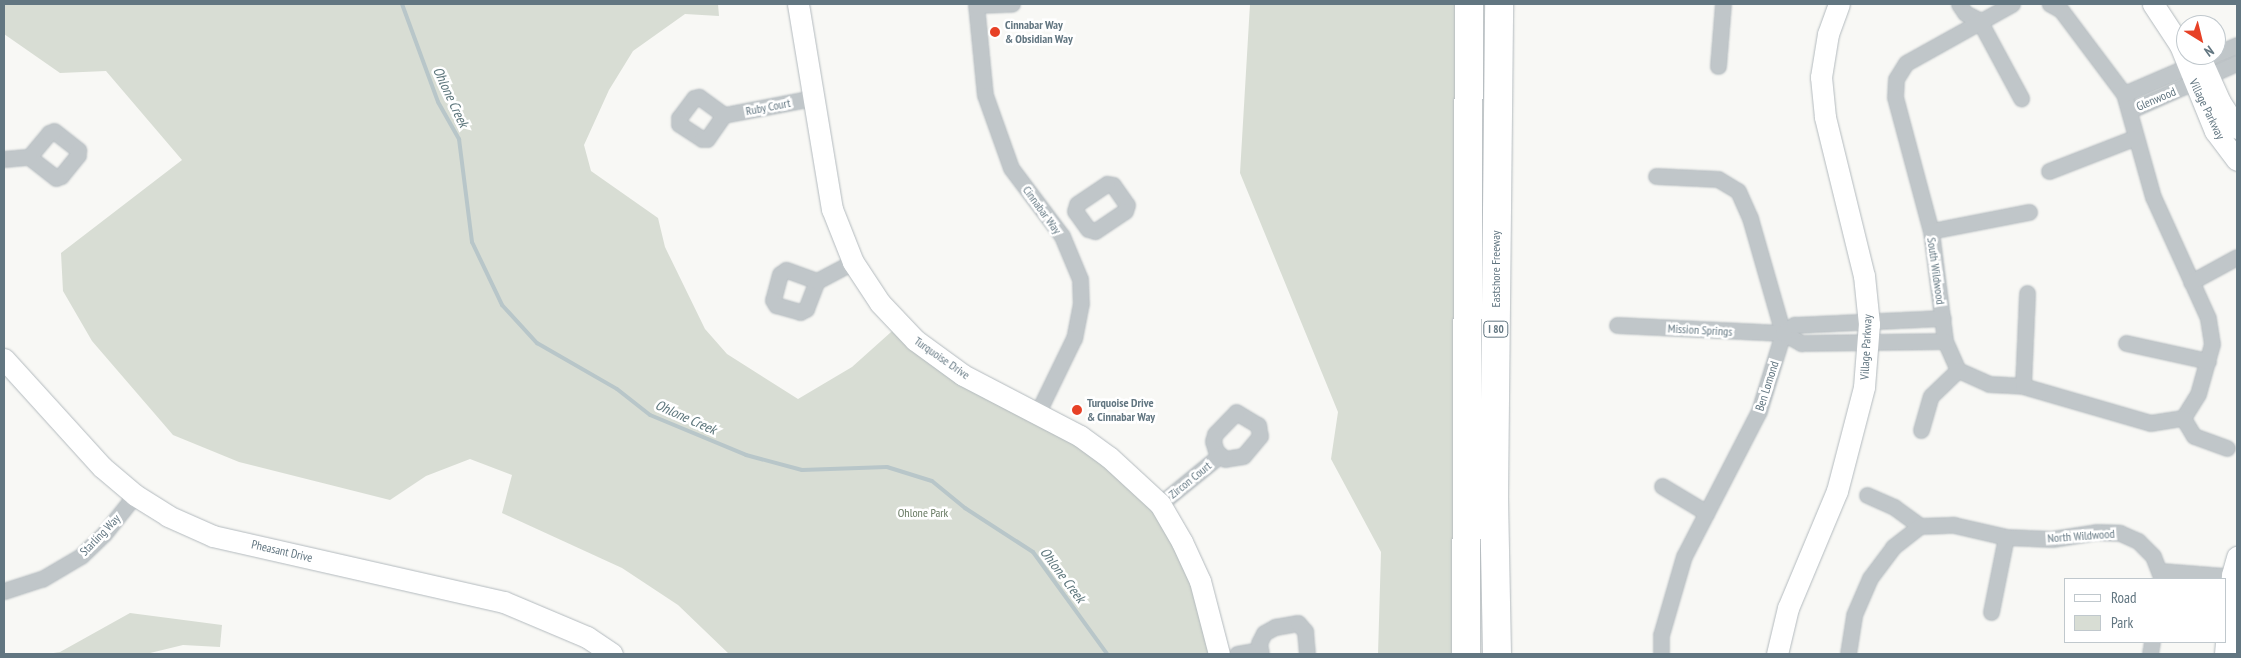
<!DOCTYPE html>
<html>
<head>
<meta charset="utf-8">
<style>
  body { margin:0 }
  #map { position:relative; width:2241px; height:658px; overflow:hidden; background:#f8f8f5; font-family:"PT Sans Narrow",sans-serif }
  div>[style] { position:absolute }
  .green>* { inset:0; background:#d8ddd4 }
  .stream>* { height:4px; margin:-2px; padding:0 2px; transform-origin:2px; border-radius:2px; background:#b8c6c9 }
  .roads { filter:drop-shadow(0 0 1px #b3babe) drop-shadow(0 0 1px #b3babe) }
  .street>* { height:15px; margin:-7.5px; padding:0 7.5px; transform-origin:7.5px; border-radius:7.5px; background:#c0c6c9 }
  .secondary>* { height:21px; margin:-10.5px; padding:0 10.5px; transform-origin:10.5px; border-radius:10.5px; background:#fff }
  .highway>* { height:28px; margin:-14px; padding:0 14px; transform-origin:14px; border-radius:14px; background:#fff }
  .dots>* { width:14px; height:14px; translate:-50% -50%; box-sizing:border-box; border:2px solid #fff; border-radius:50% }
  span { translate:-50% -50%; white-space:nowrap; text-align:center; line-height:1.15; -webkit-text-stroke:5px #fff; paint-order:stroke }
  .shield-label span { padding:1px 4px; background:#fff; border:1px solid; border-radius:4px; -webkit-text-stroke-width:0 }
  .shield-label { font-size:11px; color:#627681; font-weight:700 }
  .poi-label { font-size:12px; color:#627681; font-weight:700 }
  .left { translate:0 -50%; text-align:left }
  .street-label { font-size:12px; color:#627681 }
  .park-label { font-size:12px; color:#677961 }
  .water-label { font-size:14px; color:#5d767c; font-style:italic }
  .frame { position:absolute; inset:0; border:5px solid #627681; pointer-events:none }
  .legend { position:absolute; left:2064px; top:578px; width:162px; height:65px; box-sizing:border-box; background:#fff; border:1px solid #c0c8cd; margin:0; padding:6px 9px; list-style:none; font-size:15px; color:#627681 }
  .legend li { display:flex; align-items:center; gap:10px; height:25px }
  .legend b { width:25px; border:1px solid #c0c8cd }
  .north { position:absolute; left:2176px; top:15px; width:50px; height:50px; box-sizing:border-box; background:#fff; border:1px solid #c0c8cd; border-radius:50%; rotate:144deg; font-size:14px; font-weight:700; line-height:20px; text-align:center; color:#627681 }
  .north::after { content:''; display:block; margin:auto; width:18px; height:22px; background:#e74126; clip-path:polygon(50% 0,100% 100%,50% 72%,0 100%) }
</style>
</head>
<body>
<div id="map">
  <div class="green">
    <i style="clip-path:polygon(4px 4px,718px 4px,719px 16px,685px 14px,633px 51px,609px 90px,584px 145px,591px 171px,658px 218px,665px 247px,705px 329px,727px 354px,798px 399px,852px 367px,900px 324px,1038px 412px,1160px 504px,1219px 654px,729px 654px,678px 605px,622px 568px,502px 513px,512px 475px,470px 459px,426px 476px,390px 500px,239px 462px,173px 435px,92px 341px,63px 291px,61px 253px,182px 160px,106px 71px,60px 73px,4px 34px)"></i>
    <i style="clip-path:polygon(1250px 4px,1469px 4px,1466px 654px,1378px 654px,1381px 552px,1331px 459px,1338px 412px,1240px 173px)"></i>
    <i style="clip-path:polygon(130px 613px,222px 625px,220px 647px,183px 645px,146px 654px,47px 654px,60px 652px)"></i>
  </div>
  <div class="stream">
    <i style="left:402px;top:4px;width:104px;rotate:69.8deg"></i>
    <i style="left:438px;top:102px;width:43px;rotate:60.4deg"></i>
    <i style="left:459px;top:139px;width:104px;rotate:82.8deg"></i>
    <i style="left:472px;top:242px;width:70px;rotate:64.5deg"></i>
    <i style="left:502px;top:305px;width:52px;rotate:47.4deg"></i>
    <i style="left:537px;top:343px;width:92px;rotate:29.9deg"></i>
    <i style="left:617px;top:389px;width:42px;rotate:38.2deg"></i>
    <i style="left:650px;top:415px;width:104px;rotate:22.6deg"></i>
    <i style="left:746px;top:455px;width:58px;rotate:15deg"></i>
    <i style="left:802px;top:470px;width:85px;rotate:-2deg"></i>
    <i style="left:887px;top:467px;width:47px;rotate:17.3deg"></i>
    <i style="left:932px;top:481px;width:43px;rotate:39.3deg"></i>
    <i style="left:965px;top:508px;width:81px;rotate:32.9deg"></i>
    <i style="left:1033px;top:552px;width:126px;rotate:54deg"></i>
  </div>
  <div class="roads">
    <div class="street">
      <i style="left:976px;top:4px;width:91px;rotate:84.4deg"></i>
      <i style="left:985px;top:95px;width:77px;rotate:70.4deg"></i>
      <i style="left:1011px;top:168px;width:85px;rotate:53.1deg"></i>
      <i style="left:1062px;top:236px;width:47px;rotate:67.3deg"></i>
      <i style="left:1080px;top:279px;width:24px;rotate:88deg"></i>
      <i style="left:1081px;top:303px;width:36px;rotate:101deg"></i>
      <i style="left:1074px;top:338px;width:82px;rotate:115.9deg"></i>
      <i style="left:1959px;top:4px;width:11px;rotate:56deg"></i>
      <i style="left:1965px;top:13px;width:16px;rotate:27deg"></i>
      <i style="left:1979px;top:20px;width:89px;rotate:61.7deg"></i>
      <i style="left:2012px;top:4px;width:121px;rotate:150.9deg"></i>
      <i style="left:1906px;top:63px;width:19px;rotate:122deg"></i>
      <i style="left:1896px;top:79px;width:18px;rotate:93deg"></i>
      <i style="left:1895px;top:97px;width:139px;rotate:75deg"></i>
      <i style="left:1931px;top:231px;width:111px;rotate:82.7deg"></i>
      <i style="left:1945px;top:341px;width:32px;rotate:66deg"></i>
      <i style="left:1958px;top:370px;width:34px;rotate:24deg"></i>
      <i style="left:1989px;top:384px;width:34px;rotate:3deg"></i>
      <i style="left:2023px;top:386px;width:132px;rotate:16.2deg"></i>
      <i style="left:2150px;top:423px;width:33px;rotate:-9deg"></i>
      <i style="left:2183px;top:418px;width:28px;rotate:-58deg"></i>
      <i style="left:2198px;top:394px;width:52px;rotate:-74.4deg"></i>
      <i style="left:2212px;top:344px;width:26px;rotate:-99deg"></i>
      <i style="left:2208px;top:318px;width:133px;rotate:-114.4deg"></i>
      <i style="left:2153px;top:197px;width:107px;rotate:-105.7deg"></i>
      <i style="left:2124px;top:94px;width:105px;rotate:-126.9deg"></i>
      <i style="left:2061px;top:10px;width:13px;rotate:-151deg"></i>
      <i style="left:976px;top:5px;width:36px;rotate:-2deg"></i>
      <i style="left:2216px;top:54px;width:23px;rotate:-23deg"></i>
      <i style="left:1718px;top:66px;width:62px;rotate:-85.4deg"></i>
      <i style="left:2124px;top:94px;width:98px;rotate:-23.4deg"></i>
      <i style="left:2131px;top:110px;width:116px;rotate:-23.9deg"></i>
      <i style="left:724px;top:115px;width:31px;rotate:-144deg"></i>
      <i style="left:699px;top:97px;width:5px;rotate:169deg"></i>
      <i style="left:694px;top:98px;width:25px;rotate:127deg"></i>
      <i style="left:679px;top:118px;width:6px;rotate:90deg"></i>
      <i style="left:679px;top:124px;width:27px;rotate:33deg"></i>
      <i style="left:702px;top:139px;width:5px"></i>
      <i style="left:707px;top:139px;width:29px;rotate:-55deg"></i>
      <i style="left:724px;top:115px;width:91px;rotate:-10.8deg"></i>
      <i style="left:54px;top:131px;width:31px;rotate:38deg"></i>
      <i style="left:78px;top:150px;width:5px;rotate:90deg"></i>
      <i style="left:78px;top:155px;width:27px;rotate:129deg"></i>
      <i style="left:61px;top:176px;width:5px;rotate:158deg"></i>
      <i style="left:56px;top:178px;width:34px;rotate:-142deg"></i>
      <i style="left:29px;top:157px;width:31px;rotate:-50deg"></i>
      <i style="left:49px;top:133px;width:5px;rotate:-22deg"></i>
      <i style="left:4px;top:159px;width:25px;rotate:-5deg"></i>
      <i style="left:2049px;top:171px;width:91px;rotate:-21.2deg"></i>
      <i style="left:1656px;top:176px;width:62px;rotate:2.8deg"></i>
      <i style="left:1718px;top:179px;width:23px;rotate:31deg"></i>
      <i style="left:1738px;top:191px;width:30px;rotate:66deg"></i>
      <i style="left:1750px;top:218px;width:120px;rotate:74deg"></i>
      <i style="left:1783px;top:333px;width:82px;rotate:107.1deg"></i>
      <i style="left:1759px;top:411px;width:163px;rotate:117.3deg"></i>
      <i style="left:1684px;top:556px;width:82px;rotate:106.2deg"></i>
      <i style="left:1661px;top:635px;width:19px;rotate:90deg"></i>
      <i style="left:1107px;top:184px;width:6px;rotate:9deg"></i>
      <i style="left:1113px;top:185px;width:24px;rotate:55deg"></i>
      <i style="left:1127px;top:205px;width:6px;rotate:108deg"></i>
      <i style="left:1125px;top:211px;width:36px;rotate:146deg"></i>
      <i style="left:1095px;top:231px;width:7px;rotate:-164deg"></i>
      <i style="left:1088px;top:229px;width:22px;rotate:-126deg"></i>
      <i style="left:1075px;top:211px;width:7px;rotate:-74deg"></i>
      <i style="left:1077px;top:204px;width:36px;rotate:-34deg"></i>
      <i style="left:1931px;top:231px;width:100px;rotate:-11deg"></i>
      <i style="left:817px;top:281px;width:33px;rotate:-160deg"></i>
      <i style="left:786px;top:270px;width:7px;rotate:146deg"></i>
      <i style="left:780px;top:274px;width:27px;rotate:105deg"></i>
      <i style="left:773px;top:300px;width:6px;rotate:59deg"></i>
      <i style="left:776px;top:305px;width:25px;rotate:16deg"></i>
      <i style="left:800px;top:312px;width:7px;rotate:-27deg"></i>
      <i style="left:806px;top:309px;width:30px;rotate:-69deg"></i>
      <i style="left:817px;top:281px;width:41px;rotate:-27.8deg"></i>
      <i style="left:2191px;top:282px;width:52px;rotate:-28.5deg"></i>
      <i style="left:1617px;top:325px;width:166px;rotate:2.8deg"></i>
      <i style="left:1783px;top:333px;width:21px;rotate:29deg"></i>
      <i style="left:1801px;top:343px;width:144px;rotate:-0.8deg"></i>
      <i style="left:1783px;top:333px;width:14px;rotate:-36deg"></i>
      <i style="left:1794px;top:325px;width:149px;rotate:-2.7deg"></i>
      <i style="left:2126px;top:343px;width:84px;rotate:12.4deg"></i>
      <i style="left:2023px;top:386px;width:93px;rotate:-87.5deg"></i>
      <i style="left:1236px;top:412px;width:26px;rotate:31deg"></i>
      <i style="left:1258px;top:425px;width:11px;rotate:80deg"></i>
      <i style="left:1260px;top:436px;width:26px;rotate:130deg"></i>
      <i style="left:1243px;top:456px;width:18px;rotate:171deg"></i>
      <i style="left:1225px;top:459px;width:12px;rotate:-138deg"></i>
      <i style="left:1216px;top:451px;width:10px;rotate:-107deg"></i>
      <i style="left:1213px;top:441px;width:7px;rotate:-74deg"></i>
      <i style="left:1215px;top:434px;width:30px;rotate:-46deg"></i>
      <i style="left:2183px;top:418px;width:21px;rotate:59deg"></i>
      <i style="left:2194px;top:436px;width:35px;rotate:20deg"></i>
      <i style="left:1921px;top:430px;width:35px;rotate:-74deg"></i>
      <i style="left:1931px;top:396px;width:37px;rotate:-44deg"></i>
      <i style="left:1662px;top:486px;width:52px;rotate:31deg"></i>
      <i style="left:1867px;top:495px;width:30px;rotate:24deg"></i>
      <i style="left:1894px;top:507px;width:32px;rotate:36deg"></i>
      <i style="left:1920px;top:526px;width:34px;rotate:-2deg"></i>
      <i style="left:1954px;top:525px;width:53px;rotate:13deg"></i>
      <i style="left:2006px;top:537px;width:46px;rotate:2.5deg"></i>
      <i style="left:2052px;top:539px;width:46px;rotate:-8.8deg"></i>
      <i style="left:2097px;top:532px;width:23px;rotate:2deg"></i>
      <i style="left:2120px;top:533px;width:20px;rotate:24deg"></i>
      <i style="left:2138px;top:541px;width:21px;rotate:45deg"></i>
      <i style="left:2153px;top:556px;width:25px;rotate:69deg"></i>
      <i style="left:1160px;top:504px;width:77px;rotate:-39.2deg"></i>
      <i style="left:2161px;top:571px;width:76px;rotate:4.5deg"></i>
      <i style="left:4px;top:591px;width:40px;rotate:-18deg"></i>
      <i style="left:42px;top:579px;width:45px;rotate:-30.5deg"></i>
      <i style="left:81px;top:556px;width:32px;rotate:-44deg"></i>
      <i style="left:104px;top:534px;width:50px;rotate:-51.5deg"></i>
      <i style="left:1991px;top:612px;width:76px;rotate:-78.7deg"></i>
      <i style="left:1237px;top:654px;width:23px;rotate:-10deg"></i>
      <i style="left:1261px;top:654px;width:11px;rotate:-100deg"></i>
      <i style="left:1259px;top:643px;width:11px;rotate:-63deg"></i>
      <i style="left:1264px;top:633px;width:13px;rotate:-29deg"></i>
      <i style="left:1275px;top:627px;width:23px;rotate:-10deg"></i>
      <i style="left:1298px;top:623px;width:11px;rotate:49deg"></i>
      <i style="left:1305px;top:631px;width:23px;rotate:85deg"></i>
      <i style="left:1848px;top:654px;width:39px;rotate:-81deg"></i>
      <i style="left:1854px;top:615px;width:40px;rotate:-66.6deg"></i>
      <i style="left:1870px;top:578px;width:39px;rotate:-53deg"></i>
      <i style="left:1893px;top:547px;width:34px;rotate:-38deg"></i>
      <i style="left:2150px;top:654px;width:12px;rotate:-81deg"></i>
    </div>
    <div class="secondary">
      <i style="left:798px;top:4px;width:208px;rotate:80.6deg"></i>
      <i style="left:832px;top:209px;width:57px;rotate:68.4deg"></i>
      <i style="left:853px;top:262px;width:49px;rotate:56.6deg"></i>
      <i style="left:880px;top:303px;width:51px;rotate:46.6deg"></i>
      <i style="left:915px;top:340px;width:59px;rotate:36.1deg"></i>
      <i style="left:963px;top:375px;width:132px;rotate:27.5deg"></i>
      <i style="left:1080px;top:436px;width:36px;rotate:36deg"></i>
      <i style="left:1109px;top:457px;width:69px;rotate:42.7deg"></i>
      <i style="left:1160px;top:504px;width:44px;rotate:59.9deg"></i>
      <i style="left:1182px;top:542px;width:43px;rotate:65.2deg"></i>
      <i style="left:1200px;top:581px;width:75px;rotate:75.4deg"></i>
      <i style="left:2153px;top:4px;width:49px;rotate:56.6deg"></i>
      <i style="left:2180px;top:45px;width:93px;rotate:67.9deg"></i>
      <i style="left:2215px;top:131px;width:36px;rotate:53deg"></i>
      <i style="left:2199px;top:55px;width:51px;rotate:65.9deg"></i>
      <i style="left:2220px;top:102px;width:31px;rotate:57deg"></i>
      <i style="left:4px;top:359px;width:146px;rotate:47.8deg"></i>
      <i style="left:102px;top:467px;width:43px;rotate:40.3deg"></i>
      <i style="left:135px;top:495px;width:39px;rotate:32deg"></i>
      <i style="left:168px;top:516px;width:49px;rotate:24deg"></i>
      <i style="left:213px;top:536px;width:298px;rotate:12.8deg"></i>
      <i style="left:504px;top:602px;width:90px;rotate:22.9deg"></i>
      <i style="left:587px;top:637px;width:30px;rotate:34deg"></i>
      <i style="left:1777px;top:654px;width:47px;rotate:-76.6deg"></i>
      <i style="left:1788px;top:608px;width:127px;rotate:-67.3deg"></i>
      <i style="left:1837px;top:491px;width:107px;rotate:-75.4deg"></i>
      <i style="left:1864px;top:387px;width:63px;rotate:-85.5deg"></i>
      <i style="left:1869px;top:324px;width:48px;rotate:-95.9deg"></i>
      <i style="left:1864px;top:276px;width:164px;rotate:-103.8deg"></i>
      <i style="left:1825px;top:117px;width:40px;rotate:-95.7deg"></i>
      <i style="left:1821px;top:77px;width:44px;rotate:-80.8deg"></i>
      <i style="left:1828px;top:34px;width:32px;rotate:-70deg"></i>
      <i style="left:2225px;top:654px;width:79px;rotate:-84.9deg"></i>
      <i style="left:2232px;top:575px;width:19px;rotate:-74deg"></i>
    </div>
    <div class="highway">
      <i style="left:1466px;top:654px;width:650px;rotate:-89.74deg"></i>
      <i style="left:1497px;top:654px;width:158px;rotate:-91.1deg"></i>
      <i style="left:1494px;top:496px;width:492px;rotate:-89.4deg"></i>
    </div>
  </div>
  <div class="dots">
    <i style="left:995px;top:32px;background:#e74126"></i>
    <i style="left:1077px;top:410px;background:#e74126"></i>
  </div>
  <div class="shield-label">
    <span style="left:1496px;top:329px">I 80</span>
  </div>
  <div class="poi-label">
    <span class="left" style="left:1005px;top:32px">Cinnabar Way<br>&amp; Obsidian Way</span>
    <span class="left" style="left:1087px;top:410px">Turquoise Drive<br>&amp; Cinnabar Way</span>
  </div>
  <div class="street-label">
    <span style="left:2156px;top:99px;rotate:-23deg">Glenwood</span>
    <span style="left:768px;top:107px;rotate:-11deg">Ruby Court</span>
    <span style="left:2207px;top:109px;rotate:64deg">Village Parkway</span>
    <span style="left:1042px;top:210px;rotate:54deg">Cinnabar Way</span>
    <span style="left:1496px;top:269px;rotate:-90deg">Eastshore Freeway</span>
    <span style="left:1936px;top:271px;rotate:82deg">South Wildwood</span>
    <span style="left:1700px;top:330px;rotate:3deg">Mission Springs</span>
    <span style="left:1866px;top:347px;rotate:-87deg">Village Parkway</span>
    <span style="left:942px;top:358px;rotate:35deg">Turquoise Drive</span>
    <span style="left:1767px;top:386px;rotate:-72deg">Ben Lomond</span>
    <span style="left:1190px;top:480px;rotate:-39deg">Zircon Court</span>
    <span style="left:100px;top:535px;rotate:-46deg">Starling Way</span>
    <span style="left:2081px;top:536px;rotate:-4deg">North Wildwood</span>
    <span style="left:282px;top:551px;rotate:13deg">Pheasant Drive</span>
  </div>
  <div class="park-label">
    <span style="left:923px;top:513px">Ohlone Park</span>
  </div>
  <div class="water-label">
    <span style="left:451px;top:97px;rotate:65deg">Ohlone Creek</span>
    <span style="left:686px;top:417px;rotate:24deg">Ohlone Creek</span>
    <span style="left:1063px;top:575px;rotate:53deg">Ohlone Creek</span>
  </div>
  <div class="frame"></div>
  <ul class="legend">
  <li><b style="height:6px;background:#fff"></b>Road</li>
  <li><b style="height:14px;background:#d8ddd4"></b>Park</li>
  </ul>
  <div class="north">N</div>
</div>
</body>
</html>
